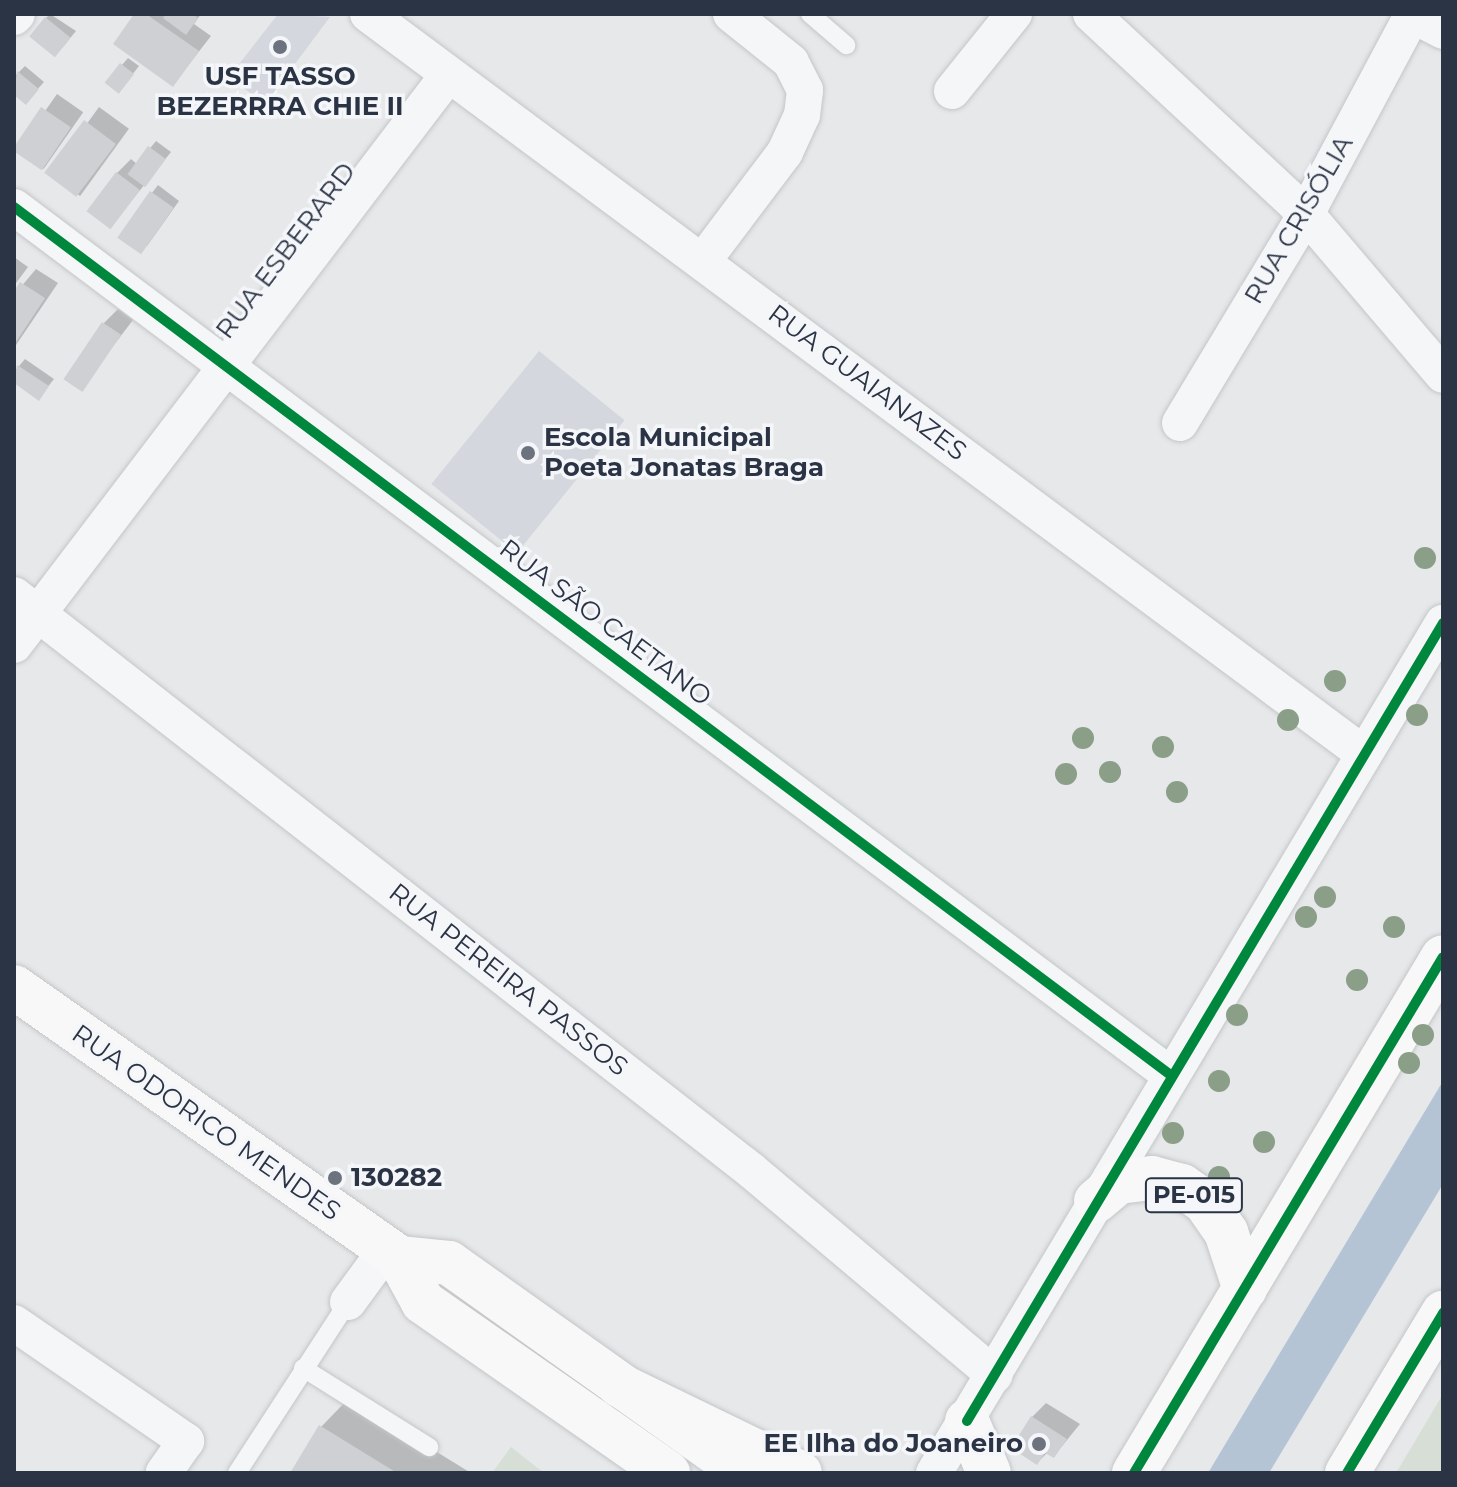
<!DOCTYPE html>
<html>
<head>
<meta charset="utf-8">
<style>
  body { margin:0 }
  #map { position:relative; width:1457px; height:1487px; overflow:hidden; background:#e6e8ea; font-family:Montserrat,sans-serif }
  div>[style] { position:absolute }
  .built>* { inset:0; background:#d4d7dd; transform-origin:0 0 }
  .green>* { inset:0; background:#d6ded6 }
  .water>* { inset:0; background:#b4c4d5 }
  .shadow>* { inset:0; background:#0003; transform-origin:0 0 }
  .building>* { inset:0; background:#ced0d3; transform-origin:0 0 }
  .roads { filter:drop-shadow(0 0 2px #c4c6c8) drop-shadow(0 0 2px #c4c6c8) }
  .lane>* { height:18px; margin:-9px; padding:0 9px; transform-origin:9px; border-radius:9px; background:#f5f6f7 }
  .street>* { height:36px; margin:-18px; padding:0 18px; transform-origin:18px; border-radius:18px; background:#f5f6f7 }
  .secondary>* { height:44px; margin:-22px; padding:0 22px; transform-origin:22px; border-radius:22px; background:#f8f8f8 }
  .highway>* { height:44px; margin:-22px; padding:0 22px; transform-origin:22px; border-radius:22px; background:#f8f8f8 }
  .cycleway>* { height:10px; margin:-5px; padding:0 5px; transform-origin:5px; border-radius:5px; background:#00873e }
  .trees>* { width:22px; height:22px; margin:-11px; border-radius:50%; background:#8a9e88 }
  .dots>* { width:22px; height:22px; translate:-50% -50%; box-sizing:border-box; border:4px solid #f4f6f9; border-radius:50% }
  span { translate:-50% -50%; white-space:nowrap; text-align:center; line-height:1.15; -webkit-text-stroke:7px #f4f6f9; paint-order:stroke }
  .shield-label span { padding:2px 6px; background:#f4f6f9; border:2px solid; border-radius:6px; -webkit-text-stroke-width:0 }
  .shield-label { font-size:24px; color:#2b3445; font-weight:700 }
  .poi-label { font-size:26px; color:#2b3445; font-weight:700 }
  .left { translate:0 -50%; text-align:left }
  .right { translate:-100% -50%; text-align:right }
  .street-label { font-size:26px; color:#2b3445 }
  .frame { position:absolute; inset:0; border:16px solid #2b3445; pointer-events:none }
</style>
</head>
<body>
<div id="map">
  <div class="built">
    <i style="clip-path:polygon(278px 14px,330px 17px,265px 104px,229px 77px)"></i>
    <i style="left:539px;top:351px;width:110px;height:171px;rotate:39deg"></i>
  </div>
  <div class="green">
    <i style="clip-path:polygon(1443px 1394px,1443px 1473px,1396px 1473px,1417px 1438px)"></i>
    <i style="clip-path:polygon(511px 1447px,544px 1473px,492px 1473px)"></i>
  </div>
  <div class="water">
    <i style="clip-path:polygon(1443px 1081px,1443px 1184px,1269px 1473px,1208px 1473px)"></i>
  </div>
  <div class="shadow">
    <i style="clip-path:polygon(50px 14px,76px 31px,62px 48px,46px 18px)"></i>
    <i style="clip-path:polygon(137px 14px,201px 14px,194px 24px,211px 36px,173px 85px)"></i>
    <i style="clip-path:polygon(128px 58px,139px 66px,125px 84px,107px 82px)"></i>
    <i style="clip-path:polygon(25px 66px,44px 82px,26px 102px,14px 92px,14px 77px)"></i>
    <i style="left:57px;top:94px;width:32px;height:69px;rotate:35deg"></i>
    <i style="left:99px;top:107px;width:37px;height:83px;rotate:36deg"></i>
    <i style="clip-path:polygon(156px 141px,171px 152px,111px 226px,117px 173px,131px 159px,137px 164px)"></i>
    <i style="clip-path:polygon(158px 185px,179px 201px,147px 246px,119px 236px)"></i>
    <i style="clip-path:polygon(14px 257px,28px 267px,14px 286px)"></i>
    <i style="clip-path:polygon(36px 269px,58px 283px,14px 348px,14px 295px)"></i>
    <i style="clip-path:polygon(118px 309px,133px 320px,81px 388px,104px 323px)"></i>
    <i style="clip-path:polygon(25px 359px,54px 379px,39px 398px,14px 381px,14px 372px)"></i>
    <i style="clip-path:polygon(349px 1398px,471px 1473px,292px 1473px,321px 1427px)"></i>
    <i style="clip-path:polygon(1046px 1403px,1080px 1424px,1054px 1456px,1048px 1452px,1037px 1463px,1032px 1417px)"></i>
  </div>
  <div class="building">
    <i style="clip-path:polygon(134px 14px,146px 14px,199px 51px,173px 87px,113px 44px)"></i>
    <i style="clip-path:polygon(166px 14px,192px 14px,198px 18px,186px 35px,163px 18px)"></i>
    <i style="left:45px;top:17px;width:33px;height:25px;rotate:39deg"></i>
    <i style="left:120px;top:63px;width:18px;height:25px;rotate:38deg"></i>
    <i style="clip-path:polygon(17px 71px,39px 89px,26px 105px,14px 95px)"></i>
    <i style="left:41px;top:107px;width:36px;height:52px;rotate:34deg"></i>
    <i style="left:84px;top:120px;width:40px;height:66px;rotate:37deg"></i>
    <i style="left:148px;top:146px;width:22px;height:35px;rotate:36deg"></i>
    <i style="left:116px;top:172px;width:30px;height:49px;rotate:37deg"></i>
    <i style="left:150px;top:191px;width:29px;height:57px;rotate:35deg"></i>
    <i style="clip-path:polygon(20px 282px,45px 298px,14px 345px,14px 291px)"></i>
    <i style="left:102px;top:322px;width:23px;height:69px;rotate:34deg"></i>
    <i style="clip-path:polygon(17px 365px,49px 386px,39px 401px,14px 383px)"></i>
    <i style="clip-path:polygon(1031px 1416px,1067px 1439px,1054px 1458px,1045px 1453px,1037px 1465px,1011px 1448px)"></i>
    <i style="clip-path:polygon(319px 1425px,397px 1473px,290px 1473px)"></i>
  </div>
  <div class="roads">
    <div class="lane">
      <i style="left:810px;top:14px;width:48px;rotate:40.7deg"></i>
      <i style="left:303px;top:1368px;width:149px;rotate:32.1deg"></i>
      <i style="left:237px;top:1473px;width:204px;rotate:-57deg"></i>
    </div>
    <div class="street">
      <i style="left:368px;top:14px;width:1241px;rotate:36.61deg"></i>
      <i style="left:1091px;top:14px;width:294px;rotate:42.9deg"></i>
      <i style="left:1306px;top:214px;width:211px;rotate:49.6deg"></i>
      <i style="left:1413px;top:15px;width:34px;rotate:28deg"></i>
      <i style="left:14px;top:17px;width:4px;rotate:-45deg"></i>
      <i style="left:952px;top:91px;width:99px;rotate:-51.2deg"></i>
      <i style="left:14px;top:207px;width:1444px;rotate:36.89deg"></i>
      <i style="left:703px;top:261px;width:136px;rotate:-53deg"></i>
      <i style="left:785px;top:152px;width:41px;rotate:-65.3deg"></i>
      <i style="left:802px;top:115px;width:25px;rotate:-83deg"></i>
      <i style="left:805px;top:90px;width:31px;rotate:-117deg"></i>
      <i style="left:791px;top:62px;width:77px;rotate:-141.3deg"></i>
      <i style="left:1180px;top:423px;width:244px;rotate:-58.9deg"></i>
      <i style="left:1306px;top:214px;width:227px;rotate:-61.9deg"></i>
      <i style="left:14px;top:595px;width:936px;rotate:37.97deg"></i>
      <i style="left:752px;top:1171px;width:317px;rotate:40.1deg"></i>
      <i style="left:14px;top:645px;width:716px;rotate:-52.71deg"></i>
      <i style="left:348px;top:1302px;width:64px;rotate:-53.8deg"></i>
      <i style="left:14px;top:1323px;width:209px;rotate:34.5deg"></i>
      <i style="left:186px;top:1441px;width:39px;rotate:125deg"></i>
      <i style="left:934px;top:1473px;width:991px;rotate:-59.09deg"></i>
    </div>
    <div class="secondary">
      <i style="left:14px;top:987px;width:471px;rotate:35.1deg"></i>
      <i style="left:399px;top:1258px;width:50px;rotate:61.4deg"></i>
      <i style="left:423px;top:1302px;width:299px;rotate:34.9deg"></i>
      <i style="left:399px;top:1258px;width:50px;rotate:5.7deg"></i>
      <i style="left:449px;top:1263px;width:362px;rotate:35.4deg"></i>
    </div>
    <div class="highway">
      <i style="left:1096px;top:1201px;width:30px;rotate:-40deg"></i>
      <i style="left:1119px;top:1182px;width:33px;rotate:-7deg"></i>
      <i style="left:1152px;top:1178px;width:31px;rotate:15deg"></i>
      <i style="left:1182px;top:1186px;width:28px;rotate:35deg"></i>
      <i style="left:1205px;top:1202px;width:37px;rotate:55deg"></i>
      <i style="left:1226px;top:1232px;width:60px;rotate:71.6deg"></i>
      <i style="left:619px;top:1385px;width:201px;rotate:25.9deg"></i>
      <i style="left:967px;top:1421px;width:56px;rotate:67.1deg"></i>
      <i style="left:646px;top:1458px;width:23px;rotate:41deg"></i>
      <i style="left:1134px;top:1473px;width:601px;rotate:-59.09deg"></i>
      <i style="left:1347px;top:1473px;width:187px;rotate:-59deg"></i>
    </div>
  </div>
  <div class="cycleway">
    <i style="left:14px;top:207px;width:1444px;rotate:36.89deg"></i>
    <i style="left:967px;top:1421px;width:929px;rotate:-59.18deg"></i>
    <i style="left:1134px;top:1473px;width:601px;rotate:-59.09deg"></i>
    <i style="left:1347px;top:1473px;width:187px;rotate:-59deg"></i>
  </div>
  <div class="trees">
    <i style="left:1425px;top:558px"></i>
    <i style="left:1335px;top:681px"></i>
    <i style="left:1417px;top:715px"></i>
    <i style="left:1288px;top:720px"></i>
    <i style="left:1083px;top:738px"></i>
    <i style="left:1163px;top:747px"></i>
    <i style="left:1110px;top:772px"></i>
    <i style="left:1066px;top:774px"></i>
    <i style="left:1177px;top:792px"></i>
    <i style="left:1325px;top:897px"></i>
    <i style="left:1306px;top:917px"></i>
    <i style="left:1394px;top:927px"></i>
    <i style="left:1357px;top:980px"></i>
    <i style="left:1237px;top:1015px"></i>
    <i style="left:1423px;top:1035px"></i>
    <i style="left:1409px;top:1063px"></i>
    <i style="left:1219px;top:1081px"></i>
    <i style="left:1173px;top:1133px"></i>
    <i style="left:1264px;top:1142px"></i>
    <i style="left:1219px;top:1177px"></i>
  </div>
  <div class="dots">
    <i style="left:280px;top:47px;background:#6c737f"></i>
    <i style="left:528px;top:453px;background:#6c737f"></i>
    <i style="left:335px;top:1178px;background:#6c737f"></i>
    <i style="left:1039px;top:1444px;background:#6c737f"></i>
  </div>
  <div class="shield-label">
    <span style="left:1194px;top:1195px">PE-015</span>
  </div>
  <div class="poi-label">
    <span style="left:280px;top:92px">USF TASSO<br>BEZERRRA CHIE II</span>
    <span class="left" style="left:544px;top:453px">Escola Municipal<br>Poeta Jonatas Braga</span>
    <span class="left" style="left:351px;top:1178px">130282</span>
    <span class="right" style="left:1023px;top:1444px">EE Ilha do Joaneiro</span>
  </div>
  <div class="street-label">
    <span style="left:1299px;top:220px;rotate:-60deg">RUA CRISÓLIA</span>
    <span style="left:286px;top:251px;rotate:-53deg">RUA ESBERARD</span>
    <span style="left:867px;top:383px;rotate:37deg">RUA GUAIANAZES</span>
    <span style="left:605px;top:623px;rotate:37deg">RUA SÃO CAETANO</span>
    <span style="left:508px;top:980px;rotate:38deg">RUA PEREIRA PASSOS</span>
    <span style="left:206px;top:1123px;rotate:35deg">RUA ODORICO MENDES</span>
  </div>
  <div class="frame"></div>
</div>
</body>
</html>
